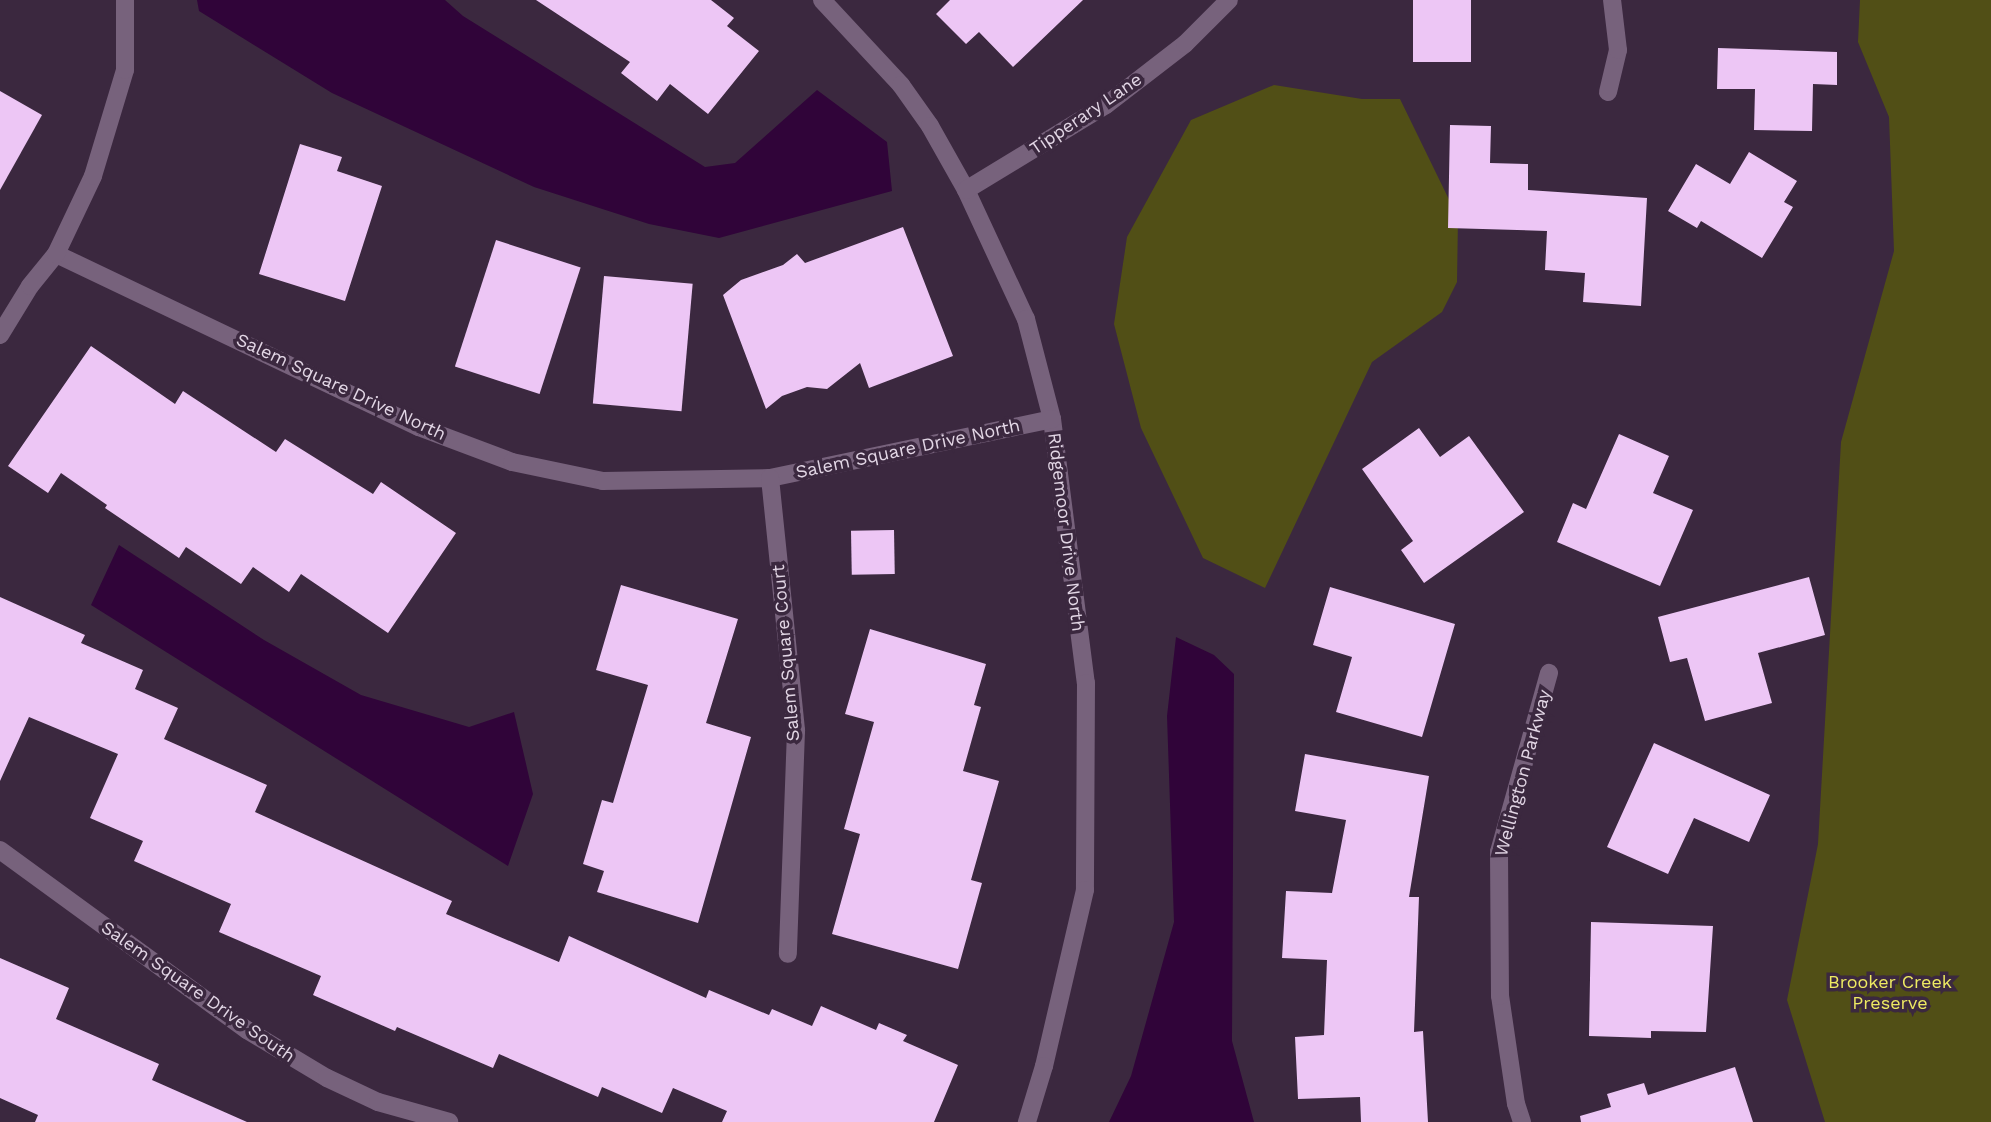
<!DOCTYPE html>
<html>
<head>
<meta charset="utf-8">
<style>
  body { margin:0 }
  #map { position:relative; width:1991px; height:1122px; overflow:hidden; background:#3b283f; font-family:"Work Sans",sans-serif }
  div>[style] { position:absolute }
  .green>* { inset:0; background:#514f16 }
  .water>* { inset:0; background:#300439 }
  .building>* { inset:0; background:#edc6f5; transform-origin:0 0 }
  .street>* { height:18px; margin:-9px; padding:0 9px; transform-origin:9px; border-radius:9px; background:#77627c }
  span { translate:-50% -50%; white-space:nowrap; text-align:center; line-height:1.15; -webkit-text-stroke:7px #3b283f; paint-order:stroke }
  .street-label { font-size:18px; color:#e2d6e5 }
  .park-label { font-size:18px; color:#eeea62 }
</style>
</head>
<body>
<div id="map">
  <div class="green">
    <i style="clip-path:polygon(1860px 0,1991px 0,1991px 1122px,1825px 1122px,1787px 1000px,1818px 844px,1841px 442px,1894px 251px,1889px 117px,1858px 42px)"></i>
    <i style="clip-path:polygon(1274px 85px,1362px 99px,1400px 99px,1458px 218px,1457px 282px,1442px 312px,1372px 362px,1265px 588px,1203px 558px,1141px 428px,1114px 324px,1127px 237px,1191px 120px)"></i>
  </div>
  <div class="water">
    <i style="clip-path:polygon(197px 0,445px 0,463px 16px,705px 167px,735px 163px,817px 90px,887px 142px,892px 191px,719px 238px,649px 224px,534px 187px,332px 93px,199px 11px)"></i>
    <i style="clip-path:polygon(119px 545px,264px 640px,361px 695px,469px 727px,514px 712px,533px 794px,508px 866px,91px 605px)"></i>
    <i style="clip-path:polygon(1176px 637px,1214px 655px,1234px 674px,1232px 1041px,1254px 1122px,1109px 1122px,1131px 1076px,1174px 922px,1167px 716px)"></i>
  </div>
  <div class="building">
    <i style="clip-path:polygon(536px 0,711px 0,734px 18px,727px 26px,759px 51px,708px 114px,670px 84px,657px 101px,621px 73px,630px 62px)"></i>
    <i style="clip-path:polygon(950px 0,1083px 0,1013px 67px,979px 32px,966px 44px,936px 14px)"></i>
    <i style="left:1413px;top:0;width:58px;height:62px"></i>
    <i style="clip-path:polygon(1718px 48px,1837px 52px,1837px 85px,1813px 84px,1812px 131px,1754px 130px,1755px 89px,1717px 89px)"></i>
    <i style="clip-path:polygon(0 91px,42px 115px,0 190px)"></i>
    <i style="clip-path:polygon(1450px 125px,1491px 126px,1490px 163px,1528px 164px,1528px 190px,1647px 198px,1641px 306px,1583px 302px,1585px 273px,1545px 270px,1547px 231px,1448px 228px)"></i>
    <i style="clip-path:polygon(300px 144px,342px 157px,337px 171px,382px 186px,345px 301px,259px 274px)"></i>
    <i style="clip-path:polygon(1749px 152px,1797px 181px,1784px 202px,1793px 207px,1762px 258px,1701px 221px,1697px 228px,1668px 211px,1696px 164px,1730px 184px)"></i>
    <i style="clip-path:polygon(903px 227px,953px 356px,869px 388px,860px 363px,827px 389px,807px 387px,782px 396px,766px 409px,723px 295px,741px 280px,783px 265px,797px 254px,805px 263px)"></i>
    <i style="left:496px;top:240px;width:89px;height:133px;rotate:18deg"></i>
    <i style="left:604px;top:276px;width:89px;height:128px;rotate:5deg"></i>
    <i style="clip-path:polygon(91px 346px,175px 404px,183px 391px,276px 452px,285px 439px,373px 494px,381px 482px,456px 533px,388px 633px,301px 574px,289px 592px,253px 567px,241px 584px,186px 547px,179px 558px,105px 508px,107px 505px,61px 473px,48px 493px,8px 466px)"></i>
    <i style="clip-path:polygon(1419px 428px,1440px 457px,1469px 436px,1524px 512px,1424px 583px,1401px 550px,1413px 541px,1362px 469px)"></i>
    <i style="clip-path:polygon(1619px 434px,1669px 456px,1653px 493px,1693px 510px,1660px 586px,1557px 542px,1573px 503px,1586px 509px)"></i>
    <i style="left:894px;top:530px;width:44px;height:43px;rotate:89deg"></i>
    <i style="clip-path:polygon(1809px 577px,1825px 635px,1758px 653px,1772px 703px,1705px 721px,1687px 658px,1670px 662px,1658px 617px)"></i>
    <i style="clip-path:polygon(621px 585px,738px 619px,706px 723px,751px 737px,698px 923px,597px 892px,604px 871px,583px 864px,602px 800px,613px 803px,648px 685px,596px 670px)"></i>
    <i style="clip-path:polygon(1330px 587px,1455px 624px,1422px 737px,1336px 712px,1352px 657px,1313px 645px)"></i>
    <i style="clip-path:polygon(0 597px,85px 635px,81px 643px,143px 670px,135px 689px,178px 708px,164px 739px,267px 785px,255px 812px,452px 901px,446px 914px,559px 962px,569px 936px,706px 998px,709px 990px,769px 1015px,772px 1009px,812px 1026px,821px 1006px,876px 1030px,879px 1023px,907px 1035px,903px 1041px,958px 1065px,934px 1122px,722px 1122px,727px 1111px,673px 1088px,662px 1113px,602px 1087px,598px 1097px,499px 1054px,493px 1068px,397px 1027px,395px 1031px,313px 995px,321px 976px,219px 932px,231px 904px,134px 861px,143px 841px,90px 818px,118px 754px,29px 717px,0 781px)"></i>
    <i style="clip-path:polygon(870px 629px,986px 664px,974px 705px,981px 707px,963px 771px,999px 781px,971px 880px,982px 883px,958px 969px,832px 934px,860px 834px,844px 829px,874px 722px,845px 714px)"></i>
    <i style="clip-path:polygon(1654px 743px,1770px 795px,1749px 842px,1694px 818px,1668px 874px,1607px 847px)"></i>
    <i style="clip-path:polygon(1305px 754px,1429px 776px,1409px 897px,1419px 897px,1414px 1032px,1423px 1031px,1428px 1122px,1361px 1122px,1360px 1097px,1298px 1099px,1295px 1037px,1324px 1035px,1327px 960px,1282px 958px,1286px 891px,1332px 893px,1346px 820px,1295px 811px)"></i>
    <i style="clip-path:polygon(1591px 922px,1713px 926px,1706px 1032px,1651px 1031px,1651px 1038px,1589px 1036px)"></i>
    <i style="clip-path:polygon(0 958px,69px 988px,56px 1019px,159px 1064px,152px 1080px,247px 1122px,35px 1122px,38px 1115px,0 1098px)"></i>
    <i style="clip-path:polygon(1735px 1067px,1753px 1122px,1581px 1122px,1580px 1116px,1611px 1107px,1607px 1094px,1644px 1083px,1648px 1095px)"></i>
  </div>
  <div class="street">
    <i style="left:822px;top:0;width:116px;rotate:47.1deg"></i>
    <i style="left:901px;top:85px;width:50px;rotate:54.7deg"></i>
    <i style="left:930px;top:126px;width:73px;rotate:60.6deg"></i>
    <i style="left:966px;top:190px;width:142px;rotate:65.1deg"></i>
    <i style="left:1026px;top:319px;width:103px;rotate:75.4deg"></i>
    <i style="left:1052px;top:419px;width:266px;rotate:82.7deg"></i>
    <i style="left:1086px;top:683px;width:207px;rotate:90.3deg"></i>
    <i style="left:1085px;top:890px;width:181px;rotate:103.1deg"></i>
    <i style="left:1044px;top:1066px;width:59px;rotate:106.9deg"></i>
    <i style="left:1608px;top:92px;width:43px;rotate:-76.6deg"></i>
    <i style="left:1618px;top:50px;width:50px;rotate:-96.8deg"></i>
    <i style="left:966px;top:190px;width:164px;rotate:-31.3deg"></i>
    <i style="left:1106px;top:105px;width:100px;rotate:-37.7deg"></i>
    <i style="left:1185px;top:44px;width:62px;rotate:-45deg"></i>
    <i style="left:56px;top:254px;width:402px;rotate:25.5deg"></i>
    <i style="left:419px;top:427px;width:99px;rotate:20.6deg"></i>
    <i style="left:512px;top:462px;width:93px;rotate:11.8deg"></i>
    <i style="left:603px;top:481px;width:167px;rotate:-1deg"></i>
    <i style="left:770px;top:478px;width:288px;rotate:-11.8deg"></i>
    <i style="left:0;top:335px;width:57px;rotate:-58.5deg"></i>
    <i style="left:30px;top:286px;width:41px;rotate:-50.9deg"></i>
    <i style="left:56px;top:254px;width:86px;rotate:-64.6deg"></i>
    <i style="left:93px;top:176px;width:111px;rotate:-73.2deg"></i>
    <i style="left:125px;top:70px;width:70px;rotate:-90deg"></i>
    <i style="left:770px;top:478px;width:254px;rotate:84.1deg"></i>
    <i style="left:796px;top:731px;width:223px;rotate:92.1deg"></i>
    <i style="left:0;top:850px;width:306px;rotate:36.1deg"></i>
    <i style="left:247px;top:1030px;width:93px;rotate:31deg"></i>
    <i style="left:327px;top:1078px;width:56px;rotate:25.2deg"></i>
    <i style="left:378px;top:1102px;width:74px;rotate:15.7deg"></i>
    <i style="left:1522px;top:1122px;width:19px;rotate:-108deg"></i>
    <i style="left:1516px;top:1104px;width:109px;rotate:-98.4deg"></i>
    <i style="left:1500px;top:996px;width:144px;rotate:-90.4deg"></i>
    <i style="left:1499px;top:852px;width:186px;rotate:-74.4deg"></i>
  </div>
  <div class="street-label">
    <span style="left:1086px;top:114px;rotate:-34deg">Tipperary Lane</span>
    <span style="left:341px;top:387px;rotate:25deg">Salem Square Drive North</span>
    <span style="left:908px;top:449px;rotate:-12deg">Salem Square Drive North</span>
    <span style="left:1066px;top:532px;rotate:83deg">Ridgemoor Drive North</span>
    <span style="left:786px;top:653px;rotate:-95deg">Salem Square Court</span>
    <span style="left:1523px;top:773px;rotate:-75deg">Wellington Parkway</span>
    <span style="left:198px;top:992px;rotate:35deg">Salem Square Drive South</span>
  </div>
  <div class="park-label">
    <span style="left:1890px;top:993px">Brooker Creek<br>Preserve</span>
  </div>
</div>
</body>
</html>
